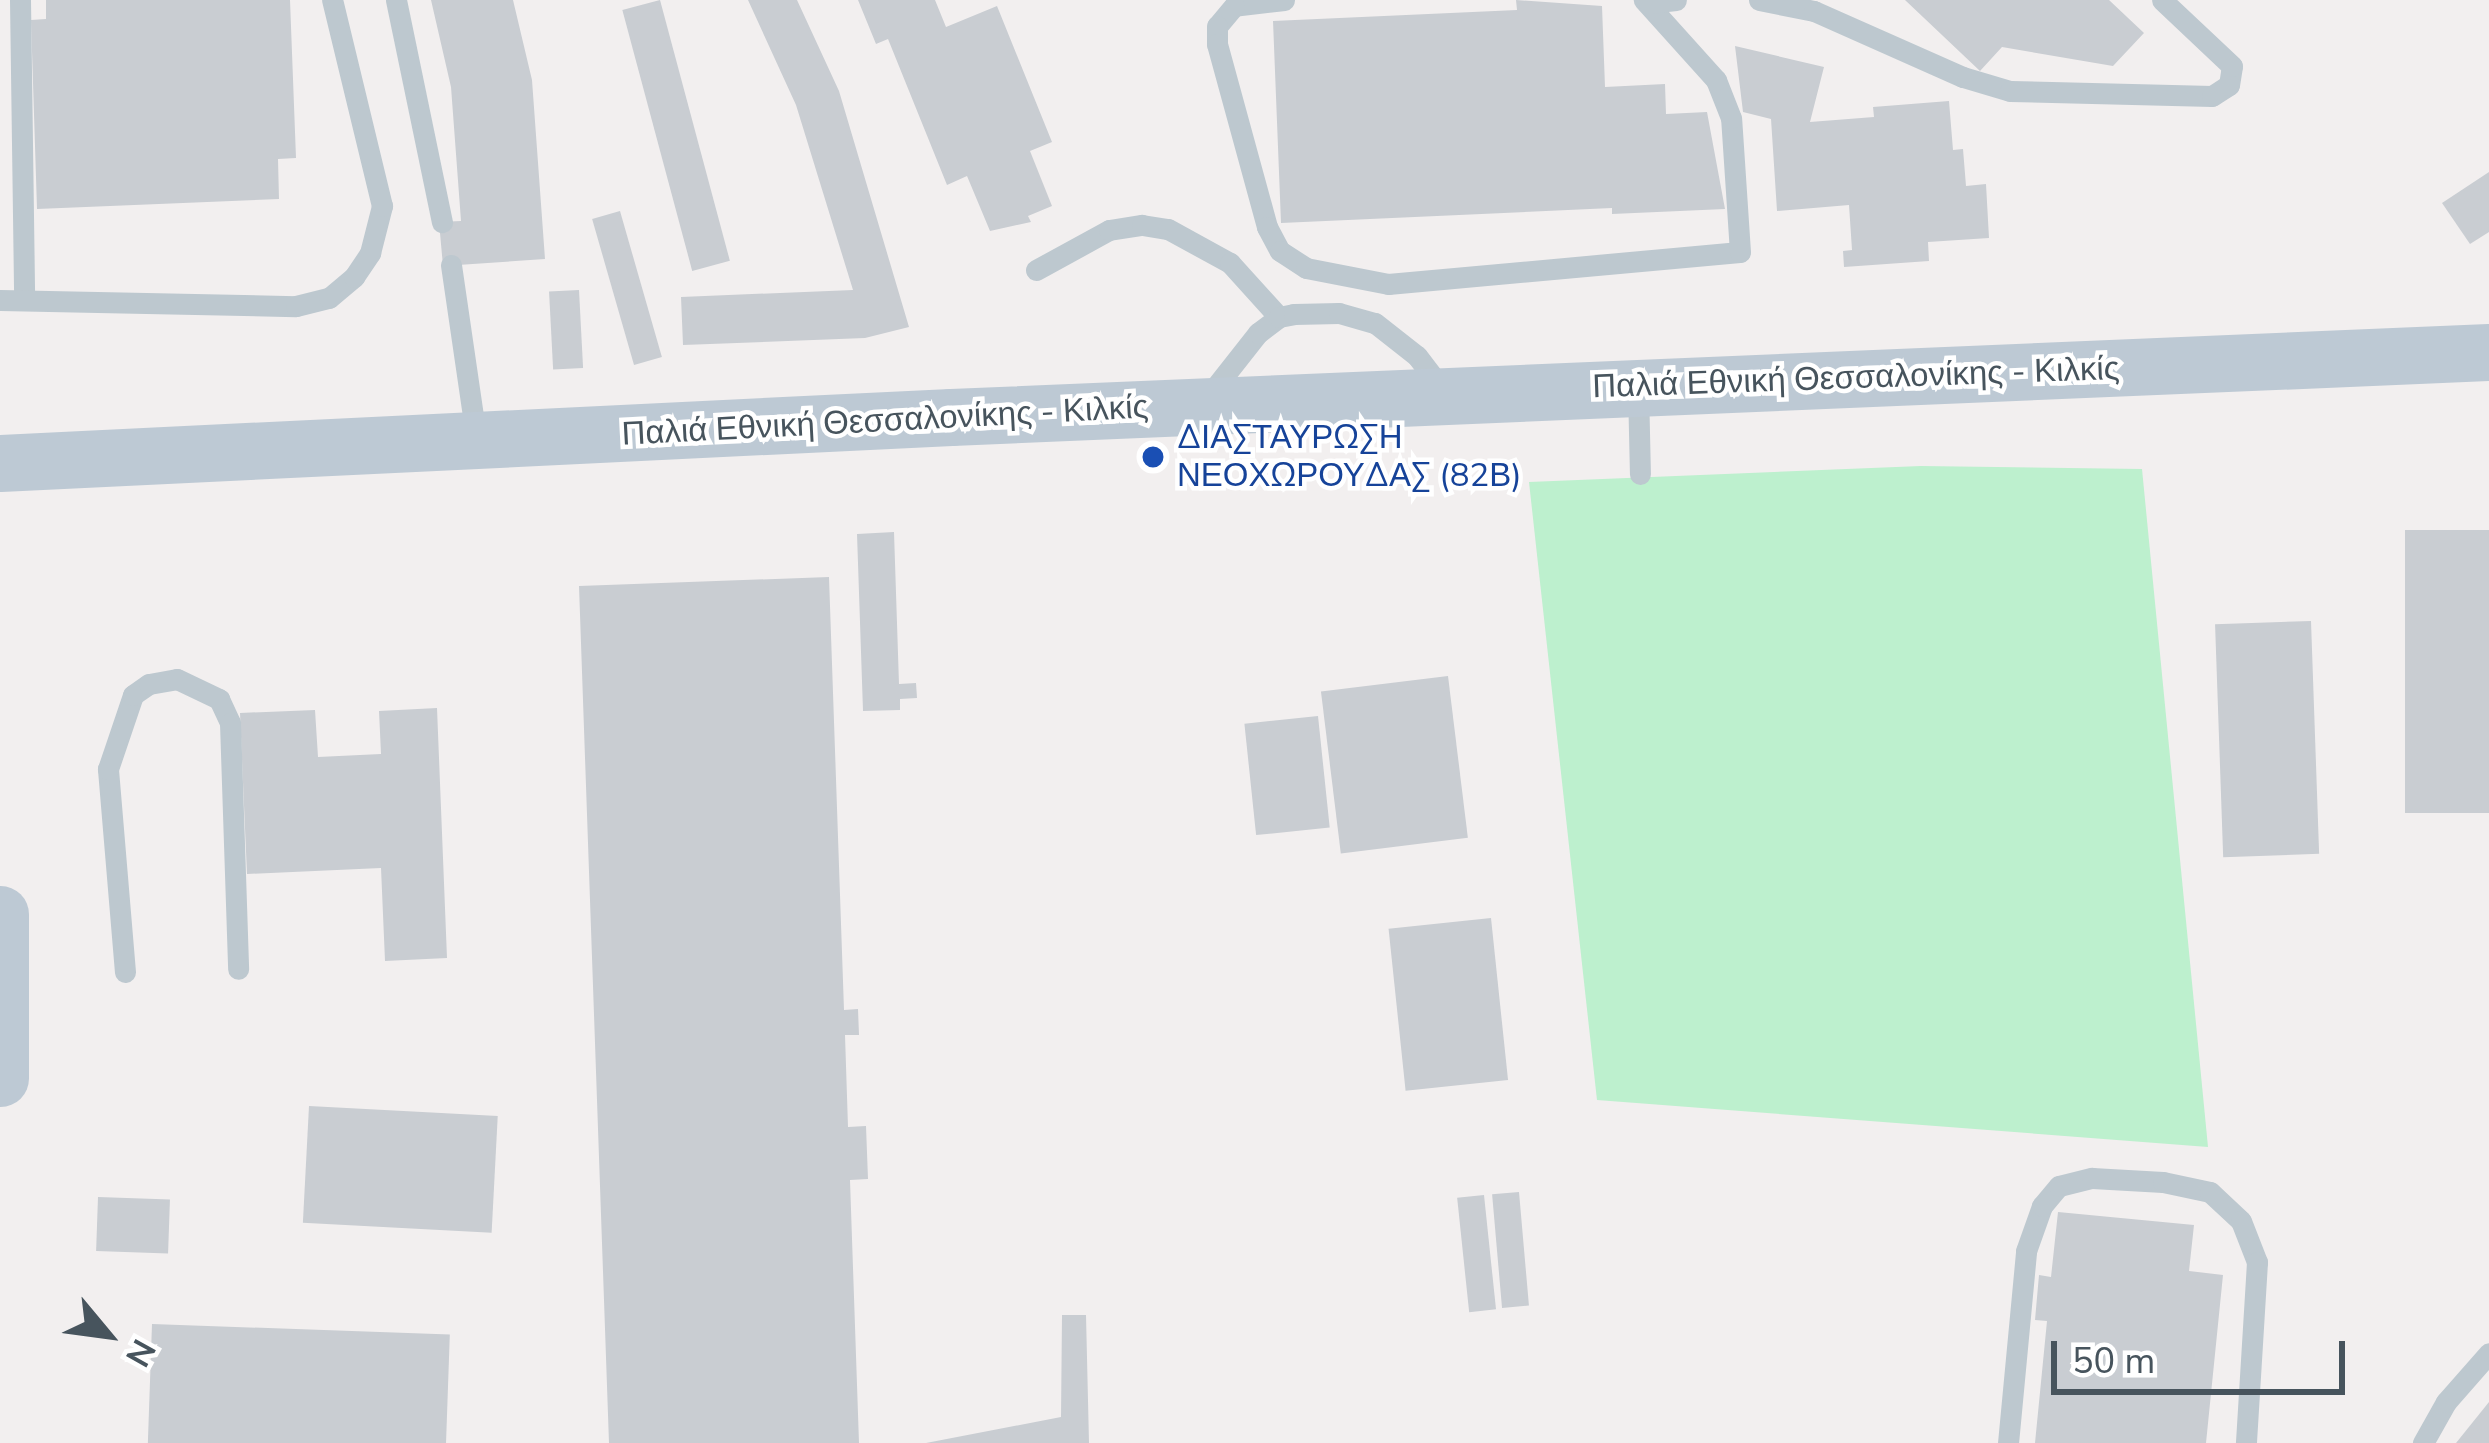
<!DOCTYPE html>
<html>
<head>
<meta charset="utf-8">
<style>
  body { margin:0 }
  #map { position:relative; width:2489px; height:1443px; overflow:hidden; background:#f2efef; font-family:"Nunito Sans",sans-serif }
  div>[style] { position:absolute }
  .green>* { inset:0; background:#bdf0ce }
  .building>* { inset:0; background:#c9cdd2; transform-origin:0 0 }
  .lane>* { height:21px; margin:-10.5px; padding:0 10.5px; transform-origin:10.5px; border-radius:10.5px; background:#bdc8cf }
  .secondary>* { height:57px; margin:-28.5px; padding:0 28.5px; transform-origin:28.5px; border-radius:28.5px; background:#bdc9d4 }
  .dots>* { width:33px; height:33px; translate:-50% -50%; box-sizing:border-box; border:6px solid #fff; border-radius:50% }
  span { translate:-50% -50%; white-space:nowrap; text-align:center; line-height:1.15; -webkit-text-stroke:9px #fff; paint-order:stroke }
  .street-label { font-size:33px; color:#47545d }
  .transit-label { font-size:33px; color:#164399 }
  .left { translate:0 -50%; text-align:left }
  .north { position:absolute; left:48px; top:1275px; width:120px; height:120px; -webkit-text-stroke:9px #fff; paint-order:stroke; rotate:119deg; font-size:33px; font-weight:700; line-height:48px; text-align:center; color:#47545d }
  .north::after { content:''; display:block; margin:auto; width:42px; height:54px; background:#47545d; clip-path:polygon(50% 0,100% 100%,50% 72%,0 100%) }
  .scale { position:absolute; left:2051px; top:1341px; width:294px; height:54px; box-sizing:border-box; border:6px solid #47545d; border-top:0; padding-left:15px; font-size:36px; line-height:42px; white-space:nowrap; color:#47545d; -webkit-text-stroke:9px #fff; paint-order:stroke }
</style>
</head>
<body>
<div id="map">
  <div class="green">
    <i style="clip-path:polygon(1921px 466px,2142px 469px,2208px 1147px,1597px 1100px,1529px 482px)"></i>
  </div>
  <div class="building">
    <i style="clip-path:polygon(46px 0,290px 0,296px 158px,278px 159px,279px 199px,37px 209px,31px 20px,46px 19px)"></i>
    <i style="clip-path:polygon(431px 0,513px 0,532px 80px,545px 259px,443px 266px,439px 222px,461px 221px,451px 87px)"></i>
    <i style="left:660px;top:0;width:270px;height:39px;rotate:75deg"></i>
    <i style="clip-path:polygon(748px 0,797px 0,839px 91px,909px 327px,865px 338px,683px 345px,681px 297px,853px 290px,796px 105px)"></i>
    <i style="clip-path:polygon(858px 0,935px 0,946px 27px,997px 6px,1052px 142px,1030px 151px,1052px 206px,1028px 216px,1031px 222px,990px 231px,967px 176px,947px 185px,888px 39px,876px 44px)"></i>
    <i style="clip-path:polygon(1516px 0,1602px 6px,1605px 87px,1665px 84px,1666px 114px,1707px 112px,1725px 209px,1612px 214px,1612px 208px,1281px 223px,1273px 21px,1517px 10px)"></i>
    <i style="clip-path:polygon(1905px 0,2109px 0,2144px 33px,2113px 66px,2002px 47px,1980px 71px)"></i>
    <i style="clip-path:polygon(1735px 46px,1824px 67px,1810px 122px,1874px 117px,1873px 107px,1949px 101px,1953px 150px,1963px 149px,1966px 186px,1986px 184px,1989px 238px,1928px 242px,1929px 261px,1844px 267px,1843px 251px,1852px 250px,1849px 205px,1777px 211px,1771px 119px,1743px 112px)"></i>
    <i style="clip-path:polygon(2489px 172px,2489px 232px,2470px 244px,2442px 203px)"></i>
    <i style="left:620px;top:211px;width:152px;height:29px;rotate:74deg"></i>
    <i style="left:579px;top:290px;width:78px;height:30px;rotate:87deg"></i>
    <i style="left:2489px;top:530px;width:283px;height:84px;rotate:90deg"></i>
    <i style="clip-path:polygon(894px 532px,899px 684px,916px 683px,917px 698px,900px 699px,900px 710px,863px 711px,857px 534px)"></i>
    <i style="clip-path:polygon(829px 577px,844px 1010px,858px 1009px,859px 1035px,845px 1035px,848px 1127px,866px 1126px,868px 1179px,850px 1180px,859px 1443px,609px 1443px,579px 586px)"></i>
    <i style="left:2311px;top:621px;width:233px;height:96px;rotate:88deg"></i>
    <i style="left:1448px;top:676px;width:163px;height:128px;rotate:83deg"></i>
    <i style="clip-path:polygon(437px 708px,447px 958px,385px 961px,381px 868px,247px 874px,240px 713px,315px 710px,318px 757px,381px 754px,379px 711px)"></i>
    <i style="left:1318px;top:716px;width:112px;height:74px;rotate:84deg"></i>
    <i style="left:1491px;top:918px;width:163px;height:103px;rotate:84deg"></i>
    <i style="left:309px;top:1106px;width:189px;height:117px;rotate:3deg"></i>
    <i style="left:1519px;top:1192px;width:114px;height:27px;rotate:85deg"></i>
    <i style="left:1484px;top:1195px;width:115px;height:27px;rotate:84deg"></i>
    <i style="left:98px;top:1197px;width:72px;height:54px;rotate:2deg"></i>
    <i style="clip-path:polygon(2058px 1212px,2194px 1225px,2189px 1271px,2223px 1275px,2206px 1443px,2035px 1443px,2047px 1321px,2035px 1320px,2039px 1275px,2051px 1277px)"></i>
    <i style="clip-path:polygon(1062px 1315px,1086px 1315px,1089px 1443px,926px 1443px,1061px 1417px)"></i>
    <i style="left:152px;top:1324px;width:298px;height:119px;rotate:2deg"></i>
    <i style="clip-path:polygon(2489px 1402px,2489px 1443px,2456px 1443px)"></i>
  </div>
  <div class="lane">
    <i style="left:20px;top:0;width:300px;rotate:89.2deg"></i>
    <i style="left:396px;top:0;width:227px;rotate:78.3deg"></i>
    <i style="left:1284px;top:0;width:50px;rotate:173.2deg"></i>
    <i style="left:1234px;top:6px;width:26px;rotate:130deg"></i>
    <i style="left:1217px;top:26px;width:18px;rotate:90deg"></i>
    <i style="left:1217px;top:44px;width:190px;rotate:74.7deg"></i>
    <i style="left:1267px;top:227px;width:27px;rotate:62deg"></i>
    <i style="left:1280px;top:251px;width:31px;rotate:33deg"></i>
    <i style="left:1306px;top:268px;width:84px;rotate:11deg"></i>
    <i style="left:1388px;top:284px;width:353px;rotate:-5.2deg"></i>
    <i style="left:1740px;top:252px;width:134px;rotate:-93.8deg"></i>
    <i style="left:1731px;top:118px;width:41px;rotate:-111.5deg"></i>
    <i style="left:1716px;top:80px;width:108px;rotate:-132deg"></i>
    <i style="left:1759px;top:0;width:56px;rotate:11.3deg"></i>
    <i style="left:1814px;top:11px;width:163px;rotate:23.9deg"></i>
    <i style="left:1963px;top:77px;width:49px;rotate:16.6deg"></i>
    <i style="left:2010px;top:91px;width:202px;rotate:1.4deg"></i>
    <i style="left:2212px;top:96px;width:20px;rotate:-33deg"></i>
    <i style="left:2229px;top:85px;width:19px;rotate:-81deg"></i>
    <i style="left:2232px;top:66px;width:96px;rotate:-136.7deg"></i>
    <i style="left:1649px;top:3px;width:27px;rotate:-6deg"></i>
    <i style="left:451px;top:265px;width:174px;rotate:81.7deg"></i>
    <i style="left:1036px;top:270px;width:83px;rotate:-28.7deg"></i>
    <i style="left:1109px;top:230px;width:33px;rotate:-9deg"></i>
    <i style="left:1142px;top:225px;width:26px;rotate:9deg"></i>
    <i style="left:1168px;top:229px;width:71px;rotate:28.7deg"></i>
    <i style="left:1230px;top:263px;width:73px;rotate:47.8deg"></i>
    <i style="left:0;top:300px;width:296px;rotate:1.2deg"></i>
    <i style="left:296px;top:306px;width:34px;rotate:-14deg"></i>
    <i style="left:329px;top:298px;width:33px;rotate:-40deg"></i>
    <i style="left:354px;top:277px;width:29px;rotate:-56deg"></i>
    <i style="left:370px;top:253px;width:49px;rotate:-75.7deg"></i>
    <i style="left:382px;top:206px;width:212px;rotate:-103.6deg"></i>
    <i style="left:1638px;top:388px;width:86px;rotate:88.7deg"></i>
    <i style="left:1206px;top:399px;width:84px;rotate:-51.8deg"></i>
    <i style="left:1258px;top:333px;width:26px;rotate:-37deg"></i>
    <i style="left:1279px;top:317px;width:15px;rotate:-11deg"></i>
    <i style="left:1294px;top:314px;width:45px;rotate:-1.3deg"></i>
    <i style="left:1339px;top:313px;width:37px;rotate:16deg"></i>
    <i style="left:1375px;top:323px;width:53px;rotate:38.2deg"></i>
    <i style="left:1417px;top:356px;width:43px;rotate:52.6deg"></i>
    <i style="left:125px;top:972px;width:204px;rotate:-94.8deg"></i>
    <i style="left:108px;top:769px;width:78px;rotate:-71.3deg"></i>
    <i style="left:133px;top:695px;width:19px;rotate:-35deg"></i>
    <i style="left:149px;top:684px;width:28px;rotate:-10deg"></i>
    <i style="left:177px;top:679px;width:47px;rotate:25.5deg"></i>
    <i style="left:219px;top:699px;width:26px;rotate:65deg"></i>
    <i style="left:230px;top:723px;width:246px;rotate:88.1deg"></i>
    <i style="left:2008px;top:1443px;width:193px;rotate:-84.6deg"></i>
    <i style="left:2026px;top:1251px;width:48px;rotate:-70.4deg"></i>
    <i style="left:2042px;top:1206px;width:26px;rotate:-50deg"></i>
    <i style="left:2059px;top:1186px;width:34px;rotate:-14deg"></i>
    <i style="left:2092px;top:1178px;width:71px;rotate:3.2deg"></i>
    <i style="left:2163px;top:1182px;width:48px;rotate:12deg"></i>
    <i style="left:2210px;top:1192px;width:42px;rotate:43.1deg"></i>
    <i style="left:2241px;top:1221px;width:44px;rotate:68.7deg"></i>
    <i style="left:2257px;top:1262px;width:181px;rotate:93.5deg"></i>
    <i style="left:2423px;top:1443px;width:47px;rotate:-60.7deg"></i>
    <i style="left:2446px;top:1402px;width:65px;rotate:-48.7deg"></i>
  </div>
  <div class="secondary">
    <i style="left:0;top:463px;width:952px;rotate:-2.77deg"></i>
    <i style="left:951px;top:417px;width:1539px;rotate:-2.42deg"></i>
    <i style="left:0;top:914px;width:164px;rotate:90deg"></i>
  </div>
  <div class="dots">
    <i style="left:1153px;top:457px;background:#1a4fb4"></i>
  </div>
  <div class="street-label">
    <span style="left:1856px;top:378px;rotate:-2deg">Παλιά Εθνική Θεσσαλονίκης - Κιλκίς</span>
    <span style="left:885px;top:421px;rotate:-3deg">Παλιά Εθνική Θεσσαλονίκης - Κιλκίς</span>
  </div>
  <div class="transit-label">
    <span class="left" style="left:1177px;top:457px">ΔΙΑΣΤΑΥΡΩΣΗ<br>ΝΕΟΧΩΡΟΥΔΑΣ (82Β)</span>
  </div>
  <div class="north">N</div>
  <div class="scale">50 m</div>
</div>
</body>
</html>
